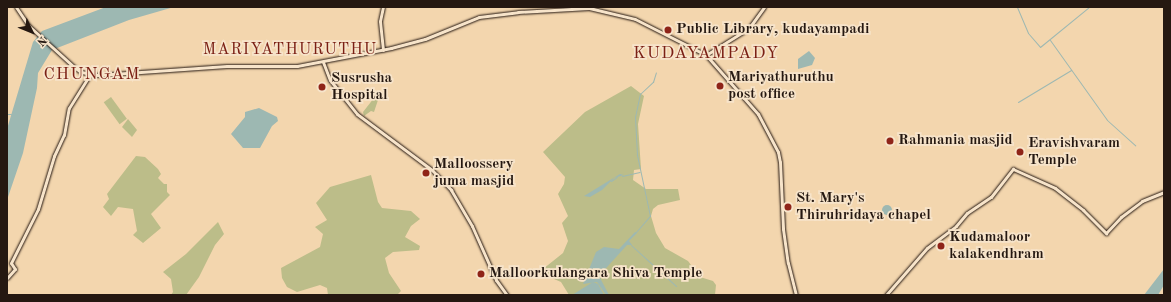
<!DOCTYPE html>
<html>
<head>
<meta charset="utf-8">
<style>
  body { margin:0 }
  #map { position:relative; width:1171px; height:302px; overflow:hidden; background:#f3d6ae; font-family:"Old Standard TT",serif }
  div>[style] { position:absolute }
  .green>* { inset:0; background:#bcbd89; transform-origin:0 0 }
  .water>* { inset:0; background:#9db8b2 }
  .round { border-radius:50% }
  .stream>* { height:1px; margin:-0.5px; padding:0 0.5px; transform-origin:0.5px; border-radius:0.5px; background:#9db8b2 }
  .roads { filter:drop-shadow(0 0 1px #251811) drop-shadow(0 0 1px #251811) }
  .secondary>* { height:3px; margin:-1.5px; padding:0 1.5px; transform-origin:1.5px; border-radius:1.5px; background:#f7e4ca }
  .dots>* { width:11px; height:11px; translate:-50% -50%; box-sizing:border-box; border:2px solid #f7e4ca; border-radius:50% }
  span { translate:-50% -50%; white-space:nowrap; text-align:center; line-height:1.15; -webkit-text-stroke:3.5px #f7e4ca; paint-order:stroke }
  .poi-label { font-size:15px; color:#251811; font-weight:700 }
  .left { translate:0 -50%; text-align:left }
  .neighbourhood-label { font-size:16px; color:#7a1f14; letter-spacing:1px }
  .quarter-label { font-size:17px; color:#7a1f14; letter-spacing:1px }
  .frame { position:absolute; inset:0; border:8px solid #251811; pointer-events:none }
  .north { position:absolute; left:12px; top:12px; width:40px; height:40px; -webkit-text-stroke:3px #f7e4ca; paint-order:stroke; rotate:133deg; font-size:11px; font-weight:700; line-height:16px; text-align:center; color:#251811 }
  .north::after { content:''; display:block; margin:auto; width:14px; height:18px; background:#251811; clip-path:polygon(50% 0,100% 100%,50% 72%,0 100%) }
</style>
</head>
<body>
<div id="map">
  <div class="green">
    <i style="clip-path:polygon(631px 86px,644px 96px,638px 124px,641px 169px,634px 170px,633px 180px,646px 189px,678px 189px,680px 200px,658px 205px,653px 209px,651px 216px,656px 233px,665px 248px,688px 261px,700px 277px,713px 281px,716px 285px,715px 295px,569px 295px,561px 282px,547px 276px,543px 269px,563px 253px,568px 241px,562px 223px,568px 216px,558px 194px,564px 184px,565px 177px,543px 152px,585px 112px)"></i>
    <i style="left:111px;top:97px;width:27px;height:9px;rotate:54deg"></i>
    <i style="clip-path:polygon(374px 98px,378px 100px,374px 112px,371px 111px,364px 116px,363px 112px)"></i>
    <i style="clip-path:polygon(128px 119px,137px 130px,132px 137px,122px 127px)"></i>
    <i style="clip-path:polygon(136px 156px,145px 157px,158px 169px,161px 174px,158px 178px,164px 184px,167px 184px,167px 192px,170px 195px,151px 214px,161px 228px,143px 243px,133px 235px,137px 231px,133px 209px,118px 207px,111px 216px,103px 207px,109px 199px,107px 194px)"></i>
    <i style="clip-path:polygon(371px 175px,378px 202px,382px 208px,411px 211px,420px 219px,411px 226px,405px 237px,420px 246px,419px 250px,393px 252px,385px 258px,389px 273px,401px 291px,397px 295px,328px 295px,327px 288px,320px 285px,297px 292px,287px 287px,282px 278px,281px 268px,320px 247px,323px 234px,315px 227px,327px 220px,316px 203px,330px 187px)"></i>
    <i style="clip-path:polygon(218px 222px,224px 234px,215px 245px,199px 277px,186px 295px,171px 295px,173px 292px,171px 279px,163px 272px,186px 254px)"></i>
  </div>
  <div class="water">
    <i style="clip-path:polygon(106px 7px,174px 7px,129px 20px,52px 50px,38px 73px,37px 88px,23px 153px,7px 200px,7px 129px,33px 42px,42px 31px)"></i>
    <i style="clip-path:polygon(809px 51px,815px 58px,812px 65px,798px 69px,798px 59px)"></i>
    <i style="clip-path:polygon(259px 108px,277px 117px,278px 121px,272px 126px,260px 148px,243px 148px,231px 134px,245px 117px,245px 112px)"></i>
    <i style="clip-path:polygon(620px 174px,624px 175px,614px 178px,602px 190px,590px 197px,584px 196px)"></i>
    <i class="round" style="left:882px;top:205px;width:10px;height:10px"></i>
    <i style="clip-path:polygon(635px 232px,637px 233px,629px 241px,632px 245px,627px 245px,599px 276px,609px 295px,606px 295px,597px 282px,583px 284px,596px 252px,604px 247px,619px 249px)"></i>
    <i style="clip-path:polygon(1164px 269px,1164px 285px,1158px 295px,1144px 295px)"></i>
    <i style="clip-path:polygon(593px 282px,598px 284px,604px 295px,572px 295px)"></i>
  </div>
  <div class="stream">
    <i style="left:1017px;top:7px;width:28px;rotate:67deg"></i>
    <i style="left:1028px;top:33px;width:18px;rotate:49deg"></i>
    <i style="left:1040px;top:47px;width:63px;rotate:-39.2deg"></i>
    <i style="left:1050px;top:40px;width:98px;rotate:54.5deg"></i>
    <i style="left:1107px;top:120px;width:38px;rotate:42deg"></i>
    <i style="left:1018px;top:102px;width:62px;rotate:-31.1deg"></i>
    <i style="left:7px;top:114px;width:4px"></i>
    <i style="left:622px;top:176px;width:18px;rotate:-13deg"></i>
    <i style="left:611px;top:181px;width:7px;rotate:-34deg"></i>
    <i style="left:597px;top:191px;width:11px;rotate:-41deg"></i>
    <i style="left:636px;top:232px;width:21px;rotate:-49deg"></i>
    <i style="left:650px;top:216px;width:62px;rotate:-102deg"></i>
    <i style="left:637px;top:155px;width:38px;rotate:-93deg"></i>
    <i style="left:635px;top:117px;width:24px;rotate:-78deg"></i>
    <i style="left:640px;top:94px;width:18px;rotate:-43deg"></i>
    <i style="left:653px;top:82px;width:10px;rotate:-73deg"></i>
    <i style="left:631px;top:245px;width:61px;rotate:42.3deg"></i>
  </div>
  <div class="roads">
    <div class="secondary">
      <i style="left:16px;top:7px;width:23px;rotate:56deg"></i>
      <i style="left:29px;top:26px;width:61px;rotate:42.3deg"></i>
      <i style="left:74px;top:67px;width:9px;rotate:36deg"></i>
      <i style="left:81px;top:72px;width:17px;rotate:10deg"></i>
      <i style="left:98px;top:75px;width:129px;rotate:-4deg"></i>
      <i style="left:227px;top:66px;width:70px"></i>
      <i style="left:297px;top:66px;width:96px;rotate:-10.8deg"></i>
      <i style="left:391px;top:48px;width:35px;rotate:-15deg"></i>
      <i style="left:425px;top:39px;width:58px;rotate:-22.2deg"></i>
      <i style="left:479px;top:17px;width:39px;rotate:-7deg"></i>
      <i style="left:518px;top:12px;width:71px;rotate:-3.2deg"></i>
      <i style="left:589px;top:8px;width:47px;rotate:13.4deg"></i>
      <i style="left:635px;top:19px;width:80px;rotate:26.9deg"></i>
      <i style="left:706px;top:55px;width:79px;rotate:48.6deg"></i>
      <i style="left:758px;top:114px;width:43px;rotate:62.2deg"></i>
      <i style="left:778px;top:152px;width:10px;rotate:79deg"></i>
      <i style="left:780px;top:162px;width:67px;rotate:87.4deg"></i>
      <i style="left:783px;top:229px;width:34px;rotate:82deg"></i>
      <i style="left:788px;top:263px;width:33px;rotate:76deg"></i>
      <i style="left:383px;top:50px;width:29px;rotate:-96deg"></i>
      <i style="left:380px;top:21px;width:14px;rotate:-78deg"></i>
      <i style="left:706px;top:55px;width:51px;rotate:-32.1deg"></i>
      <i style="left:749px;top:28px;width:26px;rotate:-54deg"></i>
      <i style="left:323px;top:62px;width:19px;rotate:69deg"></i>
      <i style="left:330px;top:80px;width:43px;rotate:51.5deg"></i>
      <i style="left:357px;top:114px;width:94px;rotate:36.7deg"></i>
      <i style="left:432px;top:170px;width:28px;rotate:46deg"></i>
      <i style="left:451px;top:190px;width:42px;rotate:59.7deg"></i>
      <i style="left:472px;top:226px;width:59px;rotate:66deg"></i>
      <i style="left:496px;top:280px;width:19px;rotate:54deg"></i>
      <i style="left:7px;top:278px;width:12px;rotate:-48deg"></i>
      <i style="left:15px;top:269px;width:7px;rotate:-124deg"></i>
      <i style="left:11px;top:263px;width:60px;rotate:-63.4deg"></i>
      <i style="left:38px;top:209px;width:55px;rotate:-73.2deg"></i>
      <i style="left:54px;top:156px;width:23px;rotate:-65deg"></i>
      <i style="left:64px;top:135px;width:27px;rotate:-80deg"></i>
      <i style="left:69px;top:108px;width:39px;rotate:-58deg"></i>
      <i style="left:886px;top:295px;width:62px;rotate:-48.9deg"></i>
      <i style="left:927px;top:248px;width:36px;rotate:-37deg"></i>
      <i style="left:956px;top:226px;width:17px;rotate:-50deg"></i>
      <i style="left:967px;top:213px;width:29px;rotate:-34deg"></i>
      <i style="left:991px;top:197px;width:36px;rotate:-52deg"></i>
      <i style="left:1013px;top:169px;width:46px;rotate:24.3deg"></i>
      <i style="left:1055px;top:188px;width:36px;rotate:38deg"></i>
      <i style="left:1083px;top:210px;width:33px;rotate:45deg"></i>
      <i style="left:1106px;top:233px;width:22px;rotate:-47deg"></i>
      <i style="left:1121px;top:217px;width:26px;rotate:-37deg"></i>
      <i style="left:1142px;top:201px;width:24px;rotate:-22deg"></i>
    </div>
  </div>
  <div class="dots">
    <i style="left:668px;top:30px;background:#8f2418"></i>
    <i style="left:720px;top:86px;background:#8f2418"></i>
    <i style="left:322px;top:87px;background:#8f2418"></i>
    <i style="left:890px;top:141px;background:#8f2418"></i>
    <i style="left:1020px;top:152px;background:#8f2418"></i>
    <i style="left:426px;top:173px;background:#8f2418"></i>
    <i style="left:788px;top:207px;background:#8f2418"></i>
    <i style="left:941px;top:246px;background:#8f2418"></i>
    <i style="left:481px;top:274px;background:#8f2418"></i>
  </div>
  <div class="poi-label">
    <span class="left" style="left:676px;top:30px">Public Library, kudayampadi</span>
    <span class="left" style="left:728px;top:86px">Mariyathuruthu<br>post office</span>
    <span class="left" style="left:331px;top:87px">Susrusha<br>Hospital</span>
    <span class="left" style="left:898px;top:141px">Rahmania masjid</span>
    <span class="left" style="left:1028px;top:152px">Eravishvaram<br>Temple</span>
    <span class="left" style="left:434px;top:173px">Malloossery<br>juma masjid</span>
    <span class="left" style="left:796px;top:207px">St. Mary's<br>Thiruhridaya chapel</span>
    <span class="left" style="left:949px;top:246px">Kudamaloor<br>kalakendhram</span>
    <span class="left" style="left:489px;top:274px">Malloorkulangara Shiva Temple</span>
  </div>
  <div class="neighbourhood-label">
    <span style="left:290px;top:50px">MARIYATHURUTHU</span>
  </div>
  <div class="quarter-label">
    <span style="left:706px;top:54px">KUDAYAMPADY</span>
    <span style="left:92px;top:75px">CHUNGAM</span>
  </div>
  <div class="frame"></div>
  <div class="north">N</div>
</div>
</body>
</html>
